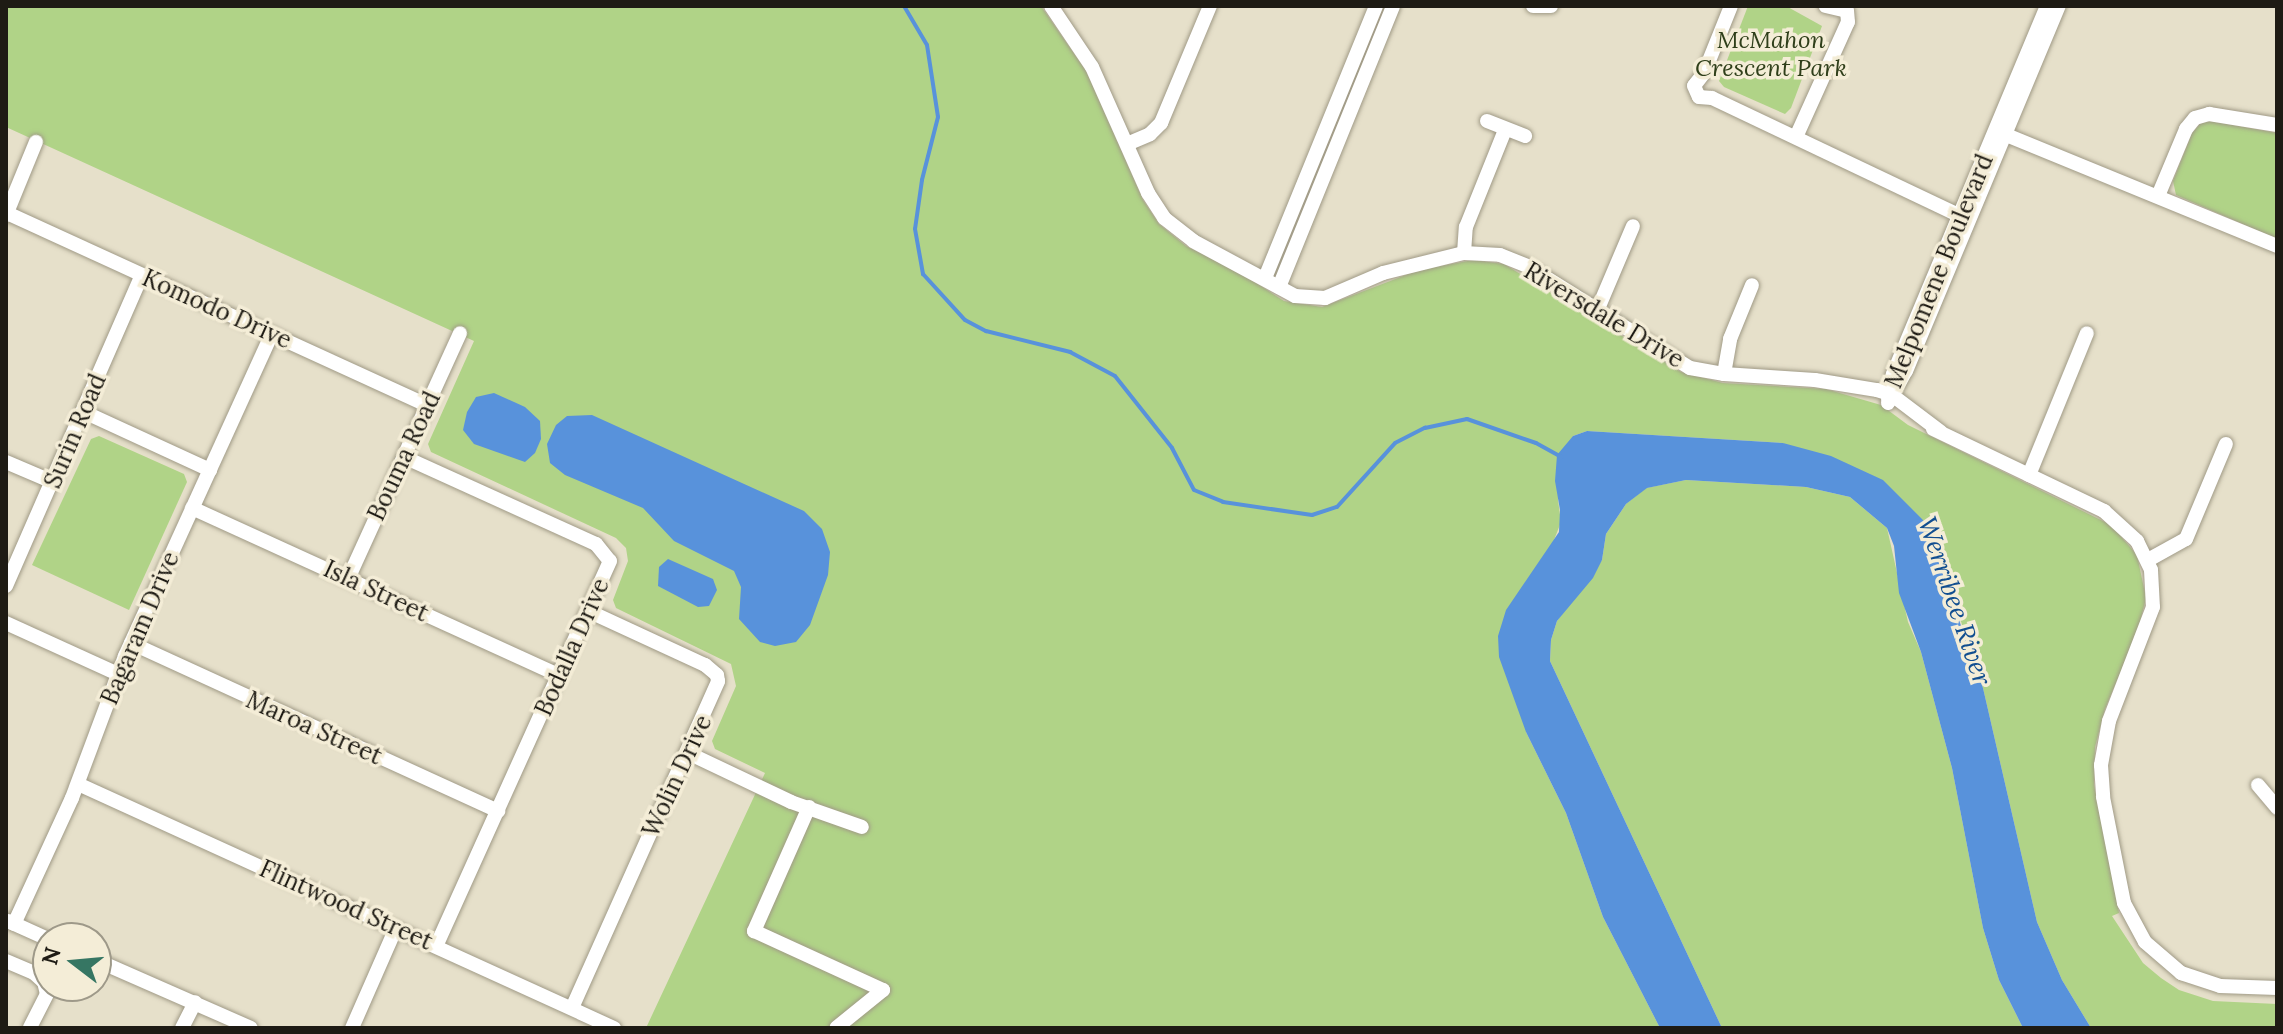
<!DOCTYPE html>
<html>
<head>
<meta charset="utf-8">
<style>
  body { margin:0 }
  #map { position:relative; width:2283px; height:1034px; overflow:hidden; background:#e6e0ca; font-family:Lora,serif }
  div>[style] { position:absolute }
  .green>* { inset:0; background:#b0d387 }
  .water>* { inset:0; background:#5892db }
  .stream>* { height:4px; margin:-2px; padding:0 2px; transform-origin:2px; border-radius:2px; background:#5892db }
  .roads { filter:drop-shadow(0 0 2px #a09a86) drop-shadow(0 0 2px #a09a86) }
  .minor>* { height:14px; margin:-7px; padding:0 7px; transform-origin:7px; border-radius:7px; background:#fff }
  span { translate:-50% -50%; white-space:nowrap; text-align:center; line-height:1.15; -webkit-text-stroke:7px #f4edd7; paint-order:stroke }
  .park-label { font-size:24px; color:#2f3f1a; font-style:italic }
  .street-label { font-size:24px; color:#1e1b14 }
  .water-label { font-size:26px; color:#114e90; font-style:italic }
  .frame { position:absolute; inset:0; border:8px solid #1e1b14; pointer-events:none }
  .north { position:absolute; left:32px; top:922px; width:80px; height:80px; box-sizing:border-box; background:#f4edd7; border:2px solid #9e9989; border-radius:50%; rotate:286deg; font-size:22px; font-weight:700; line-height:32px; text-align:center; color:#1e1b14 }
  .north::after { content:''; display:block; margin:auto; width:28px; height:36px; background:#367663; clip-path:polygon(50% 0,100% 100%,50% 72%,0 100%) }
</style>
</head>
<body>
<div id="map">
  <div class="green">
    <i style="clip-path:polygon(6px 6px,1041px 6px,1086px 71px,1143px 200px,1159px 224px,1186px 246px,1244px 275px,1284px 301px,1322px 307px,1419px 270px,1473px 260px,1504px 264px,1681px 372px,1723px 383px,1826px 389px,1881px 405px,1908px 425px,2111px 525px,2137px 555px,2146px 598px,2138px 630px,2105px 709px,2095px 747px,2094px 785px,2119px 913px,2112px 916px,2143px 963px,2161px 978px,2179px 990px,2213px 1001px,2277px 1004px,2277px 1028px,2091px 1028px,2062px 980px,2037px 922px,1983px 688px,1941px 561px,1783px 443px,1587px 431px,1573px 436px,1558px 500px,1561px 522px,1554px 540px,1526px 732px,1566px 813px,1603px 917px,1660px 1028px,646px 1028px,765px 773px,715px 749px,712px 741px,736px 686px,731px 664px,616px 608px,613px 600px,628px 561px,626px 548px,616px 538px,431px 452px,428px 444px,474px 341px,6px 127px)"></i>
    <i style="clip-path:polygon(1748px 6px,1786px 6px,1822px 26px,1791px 108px,1785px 114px,1724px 87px,1719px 81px)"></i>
    <i style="clip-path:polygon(2211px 121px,2277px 133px,2277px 239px,2176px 195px,2173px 181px,2192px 133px,2201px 123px)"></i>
    <i style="clip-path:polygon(99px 436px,184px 474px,187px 482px,129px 610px,32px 565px,91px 439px)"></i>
    <i style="clip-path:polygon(1686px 480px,1806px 487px,1850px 497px,1887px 528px,1908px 622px,1921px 652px,1952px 768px,1983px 928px,1999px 980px,2023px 1028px,1722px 1028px,1550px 661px,1551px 640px,1557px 621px,1602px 560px,1606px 534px,1626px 504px,1646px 488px)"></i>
  </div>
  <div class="water">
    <i style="clip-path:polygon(494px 393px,525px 407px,540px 421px,541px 439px,535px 453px,525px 462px,474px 444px,463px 430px,467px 412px,476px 397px)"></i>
    <i style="clip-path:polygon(592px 415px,804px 511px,822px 529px,830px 552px,828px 575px,810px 625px,796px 642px,775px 646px,760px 642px,739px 619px,741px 587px,734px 571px,674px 541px,643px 508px,565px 475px,550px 463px,547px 444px,556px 425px,567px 416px)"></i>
    <i style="clip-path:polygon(1587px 431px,1783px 443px,1831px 456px,1883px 480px,1924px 521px,1983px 688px,2037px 922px,2062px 980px,2091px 1028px,2023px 1028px,1999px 980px,1983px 928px,1952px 768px,1921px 652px,1899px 593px,1894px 546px,1887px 528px,1850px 497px,1806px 487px,1686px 480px,1647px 488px,1626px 504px,1606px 534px,1602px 560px,1593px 578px,1557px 621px,1551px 640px,1550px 661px,1722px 1028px,1660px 1028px,1603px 917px,1566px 813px,1526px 732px,1499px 657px,1498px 636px,1506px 610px,1559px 532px,1560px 510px,1555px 481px,1557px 455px,1573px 436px)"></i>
    <i style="clip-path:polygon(668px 559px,713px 579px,717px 590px,709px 606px,698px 607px,658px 586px,659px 567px)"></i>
  </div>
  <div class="stream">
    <i style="left:904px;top:6px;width:45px;rotate:59.5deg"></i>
    <i style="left:927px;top:45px;width:73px;rotate:81.3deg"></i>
    <i style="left:938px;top:117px;width:65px;rotate:104.3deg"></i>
    <i style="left:922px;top:180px;width:49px;rotate:98.1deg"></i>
    <i style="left:915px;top:229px;width:46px;rotate:79.9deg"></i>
    <i style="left:923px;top:274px;width:62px;rotate:47.6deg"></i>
    <i style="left:965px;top:320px;width:24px;rotate:28deg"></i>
    <i style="left:986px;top:331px;width:87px;rotate:14deg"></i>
    <i style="left:1070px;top:352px;width:51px;rotate:28.1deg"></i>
    <i style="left:1115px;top:376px;width:92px;rotate:51.6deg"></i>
    <i style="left:1172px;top:448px;width:47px;rotate:62.4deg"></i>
    <i style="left:1194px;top:490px;width:31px;rotate:22deg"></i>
    <i style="left:1223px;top:502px;width:90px;rotate:8.3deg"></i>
    <i style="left:1312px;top:515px;width:26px;rotate:-18deg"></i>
    <i style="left:1337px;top:507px;width:86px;rotate:-47.8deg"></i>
    <i style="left:1395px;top:443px;width:34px;rotate:-27deg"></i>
    <i style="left:1425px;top:428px;width:43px;rotate:-12.1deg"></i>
    <i style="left:1467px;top:419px;width:73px;rotate:19.2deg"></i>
    <i style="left:1536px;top:443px;width:29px;rotate:29deg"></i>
  </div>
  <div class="roads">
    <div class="minor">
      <i style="left:1051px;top:6px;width:73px;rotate:56.1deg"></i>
      <i style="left:1092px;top:67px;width:138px;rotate:66deg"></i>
      <i style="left:1148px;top:193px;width:30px;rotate:57deg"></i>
      <i style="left:1164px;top:218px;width:37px;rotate:38deg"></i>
      <i style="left:1193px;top:241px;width:116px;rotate:28.3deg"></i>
      <i style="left:1295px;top:296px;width:30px;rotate:4deg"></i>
      <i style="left:1325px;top:298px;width:63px;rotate:-23.3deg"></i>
      <i style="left:1383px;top:273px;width:83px;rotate:-13.9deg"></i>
      <i style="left:1464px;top:253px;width:36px;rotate:3deg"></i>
      <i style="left:1500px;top:255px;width:31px;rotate:22deg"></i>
      <i style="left:1529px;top:267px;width:190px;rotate:32.1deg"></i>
      <i style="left:1690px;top:368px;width:35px;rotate:10deg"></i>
      <i style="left:1724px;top:374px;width:91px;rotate:3.8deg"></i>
      <i style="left:1815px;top:380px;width:63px;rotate:9.2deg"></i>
      <i style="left:1877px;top:390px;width:16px;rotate:18deg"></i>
      <i style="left:1892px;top:395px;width:61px;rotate:37.1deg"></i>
      <i style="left:1533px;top:6px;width:18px"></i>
      <i style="left:1731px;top:6px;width:72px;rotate:111.9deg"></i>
      <i style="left:1704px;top:73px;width:16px;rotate:128deg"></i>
      <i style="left:1694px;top:86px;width:12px;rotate:66deg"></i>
      <i style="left:1699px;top:97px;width:13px;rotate:4deg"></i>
      <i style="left:1712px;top:98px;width:280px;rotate:25.4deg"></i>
      <i style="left:1487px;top:121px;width:41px;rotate:21.5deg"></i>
      <i style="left:1999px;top:132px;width:300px;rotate:22.3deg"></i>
      <i style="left:1796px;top:137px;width:126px;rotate:-65.7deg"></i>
      <i style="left:1848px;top:22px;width:11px;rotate:-95deg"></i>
      <i style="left:1847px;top:11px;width:22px;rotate:-167deg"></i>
      <i style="left:1127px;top:144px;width:25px;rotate:-23deg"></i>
      <i style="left:1150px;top:134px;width:16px;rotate:-45deg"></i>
      <i style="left:1161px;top:123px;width:127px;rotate:-67.3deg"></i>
      <i style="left:2158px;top:196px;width:73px;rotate:-67.3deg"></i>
      <i style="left:2186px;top:129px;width:14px;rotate:-51deg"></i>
      <i style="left:2195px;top:118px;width:15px;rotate:-16deg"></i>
      <i style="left:2209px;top:114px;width:69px;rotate:9.2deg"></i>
      <i style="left:7px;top:213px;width:462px;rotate:24.6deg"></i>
      <i style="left:6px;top:215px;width:79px;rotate:-67.7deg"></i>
      <i style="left:1464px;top:253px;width:26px;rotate:-86deg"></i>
      <i style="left:1466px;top:227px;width:105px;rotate:-68.1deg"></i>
      <i style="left:1265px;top:278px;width:294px;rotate:-67.8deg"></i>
      <i style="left:1279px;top:287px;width:303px;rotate:-67.9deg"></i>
      <i style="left:1597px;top:311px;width:92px;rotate:-67deg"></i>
      <i style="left:1724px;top:374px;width:36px;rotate:-80deg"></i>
      <i style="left:1730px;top:339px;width:58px;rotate:-67.8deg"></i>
      <i style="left:1888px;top:399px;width:25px;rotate:-79deg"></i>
      <i style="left:1893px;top:374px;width:399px;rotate:-67.3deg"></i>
      <i style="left:1888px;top:403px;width:37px;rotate:-61deg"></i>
      <i style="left:1906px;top:371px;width:396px;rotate:-67.3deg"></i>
      <i style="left:84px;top:412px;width:139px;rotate:24.7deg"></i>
      <i style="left:1933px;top:429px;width:190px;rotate:25.6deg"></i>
      <i style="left:2104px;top:511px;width:45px;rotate:42.3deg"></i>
      <i style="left:2137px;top:541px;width:32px;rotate:64deg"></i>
      <i style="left:2151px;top:570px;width:37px;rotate:87deg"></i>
      <i style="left:2153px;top:607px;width:122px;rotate:111.1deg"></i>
      <i style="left:2109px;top:721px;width:45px;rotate:100.3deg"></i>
      <i style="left:2101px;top:765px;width:32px;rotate:86deg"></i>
      <i style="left:2103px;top:797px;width:108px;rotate:78.8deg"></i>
      <i style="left:2124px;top:903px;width:44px;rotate:61.7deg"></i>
      <i style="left:2145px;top:942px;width:48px;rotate:40.7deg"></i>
      <i style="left:2181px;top:973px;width:41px;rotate:18.4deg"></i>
      <i style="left:2220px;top:986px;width:57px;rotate:2deg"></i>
      <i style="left:404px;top:457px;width:211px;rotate:24.4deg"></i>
      <i style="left:596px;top:544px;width:22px;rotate:51deg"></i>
      <i style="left:610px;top:561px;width:422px;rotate:114.3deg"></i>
      <i style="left:6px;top:462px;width:51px;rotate:23.1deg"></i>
      <i style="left:2029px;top:475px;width:153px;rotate:-67.8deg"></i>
      <i style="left:192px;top:508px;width:403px;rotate:24.5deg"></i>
      <i style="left:2148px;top:560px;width:43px;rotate:-28.9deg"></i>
      <i style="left:2186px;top:539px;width:103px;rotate:-67.2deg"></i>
      <i style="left:348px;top:579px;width:270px;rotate:-65.5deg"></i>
      <i style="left:6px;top:586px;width:339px;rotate:-66.4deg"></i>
      <i style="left:6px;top:623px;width:123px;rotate:24.5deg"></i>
      <i style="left:131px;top:643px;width:404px;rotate:24.6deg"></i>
      <i style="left:688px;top:753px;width:114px;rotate:25.4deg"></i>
      <i style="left:791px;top:802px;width:75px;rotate:19.4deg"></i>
      <i style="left:78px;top:784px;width:589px;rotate:24.48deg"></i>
      <i style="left:2258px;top:785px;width:30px;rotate:50deg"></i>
      <i style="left:809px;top:807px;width:136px;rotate:113.9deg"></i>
      <i style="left:754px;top:931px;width:142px;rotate:24.6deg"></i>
      <i style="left:883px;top:990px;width:60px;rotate:141deg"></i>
      <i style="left:8px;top:921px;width:44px;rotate:24.2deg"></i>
      <i style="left:14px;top:924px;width:139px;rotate:-65.3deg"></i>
      <i style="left:72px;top:798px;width:152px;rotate:-69.5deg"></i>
      <i style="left:125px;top:656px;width:354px;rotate:-65.5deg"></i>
      <i style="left:96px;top:960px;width:169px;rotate:23.7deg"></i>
      <i style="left:6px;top:961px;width:30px;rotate:23deg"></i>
      <i style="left:34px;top:973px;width:13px;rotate:42deg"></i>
      <i style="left:44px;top:982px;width:12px;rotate:76deg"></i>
      <i style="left:47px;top:994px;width:38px;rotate:117deg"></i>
      <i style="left:572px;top:1008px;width:358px;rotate:-65.9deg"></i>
      <i style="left:718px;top:681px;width:6px;rotate:-99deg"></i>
      <i style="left:717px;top:675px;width:16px;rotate:-140deg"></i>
      <i style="left:705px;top:665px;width:129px;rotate:-155.2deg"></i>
      <i style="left:182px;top:1028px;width:29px;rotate:-63deg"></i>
      <i style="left:352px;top:1028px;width:109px;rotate:-66.3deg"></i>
    </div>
  </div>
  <div class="park-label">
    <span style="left:1771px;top:54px">McMahon<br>Crescent Park</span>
  </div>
  <div class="street-label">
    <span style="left:1939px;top:271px;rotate:-68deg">Melpomene Boulevard</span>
    <span style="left:217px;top:309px;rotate:24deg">Komodo Drive</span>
    <span style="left:1604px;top:315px;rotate:31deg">Riversdale Drive</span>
    <span style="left:75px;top:431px;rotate:-67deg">Surin Road</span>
    <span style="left:404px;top:456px;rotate:-65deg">Bouma Road</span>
    <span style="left:376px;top:591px;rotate:25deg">Isla Street</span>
    <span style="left:140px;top:628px;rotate:-67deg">Bagaram Drive</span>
    <span style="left:572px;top:647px;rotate:-66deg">Bodalla Drive</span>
    <span style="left:314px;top:728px;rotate:24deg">Maroa Street</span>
    <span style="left:677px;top:776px;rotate:-65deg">Wolin Drive</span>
    <span style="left:346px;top:905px;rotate:24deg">Flintwood Street</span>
  </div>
  <div class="water-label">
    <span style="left:1955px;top:601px;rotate:71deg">Werribee River</span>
  </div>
  <div class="frame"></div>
  <div class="north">N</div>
</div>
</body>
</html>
